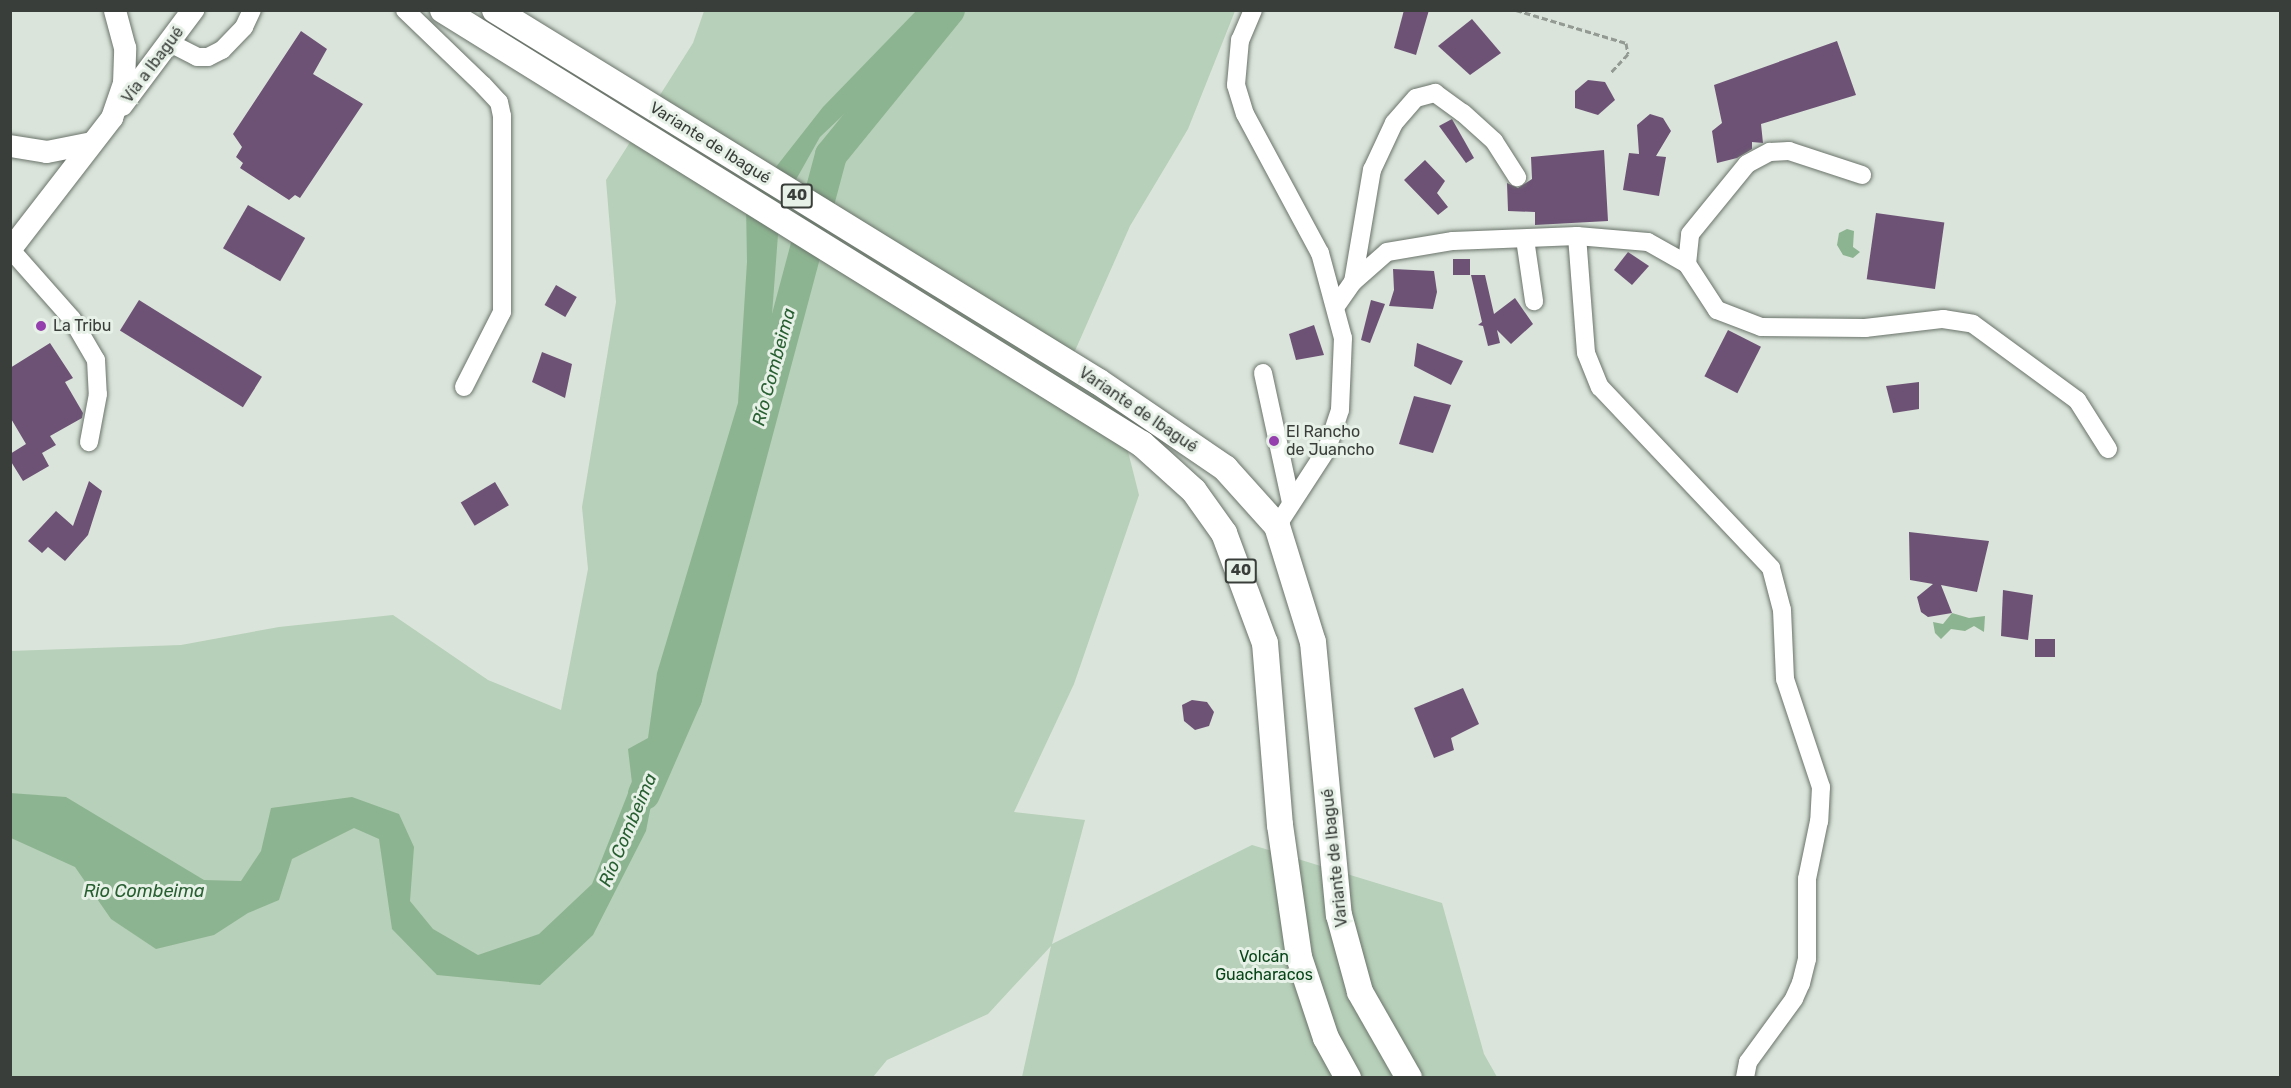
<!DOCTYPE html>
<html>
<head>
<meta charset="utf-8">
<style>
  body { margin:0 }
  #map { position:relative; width:2291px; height:1088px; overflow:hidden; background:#dae4da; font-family:Rubik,sans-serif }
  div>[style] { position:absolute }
  .green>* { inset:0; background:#b7d0b9 }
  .water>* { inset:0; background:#8db491 }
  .river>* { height:32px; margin:-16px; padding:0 16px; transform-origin:16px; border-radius:16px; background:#8db491 }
  .building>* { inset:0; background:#6d5276; transform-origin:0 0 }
  .path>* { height:3px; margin-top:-1.5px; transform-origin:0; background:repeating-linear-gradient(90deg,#939a93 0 6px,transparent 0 9px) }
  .roads { filter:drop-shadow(0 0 2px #6b746b) drop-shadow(0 0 2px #6b746b) }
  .minor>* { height:18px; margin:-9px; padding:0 9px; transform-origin:9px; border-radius:9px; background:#fff }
  .major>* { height:22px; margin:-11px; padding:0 11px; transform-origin:11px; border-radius:11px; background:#fff }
  .highway>* { height:26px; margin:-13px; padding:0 13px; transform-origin:13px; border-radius:13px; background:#fff }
  .dots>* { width:16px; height:16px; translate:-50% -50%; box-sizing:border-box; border:3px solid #e7f1e7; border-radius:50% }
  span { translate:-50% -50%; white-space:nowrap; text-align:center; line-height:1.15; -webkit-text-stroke:6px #e7f1e7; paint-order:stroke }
  .shield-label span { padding:2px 4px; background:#e7f1e7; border:2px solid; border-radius:4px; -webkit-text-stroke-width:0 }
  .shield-label { font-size:15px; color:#393e3a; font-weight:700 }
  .street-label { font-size:16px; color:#393e3a }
  .poi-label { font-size:16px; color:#393e3a }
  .left { translate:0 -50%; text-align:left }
  .park-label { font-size:16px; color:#074518 }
  .water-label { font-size:18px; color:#275f31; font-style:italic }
  .frame { position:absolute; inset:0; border:12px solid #393e3a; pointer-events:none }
</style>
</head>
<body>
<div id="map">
  <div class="green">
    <i style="clip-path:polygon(704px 11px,1235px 11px,1188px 129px,1130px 226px,1067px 369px,1118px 412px,1139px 495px,1074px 684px,1014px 812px,1085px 820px,1052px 944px,1252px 845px,1442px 903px,1484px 1054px,1497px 1077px,1022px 1077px,1051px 946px,988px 1014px,887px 1060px,873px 1077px,11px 1077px,10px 651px,181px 645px,279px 627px,393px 615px,488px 680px,561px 710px,588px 569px,582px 507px,616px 302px,606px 180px,693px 43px)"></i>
  </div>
  <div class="water">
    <i style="clip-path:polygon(916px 11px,953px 11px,820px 137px,780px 208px,771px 328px,739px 460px,670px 708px,646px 831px,593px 935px,540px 985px,437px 975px,392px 929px,379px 839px,354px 828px,292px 859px,279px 900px,248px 913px,214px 935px,156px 949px,111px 919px,75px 867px,11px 838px,10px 793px,66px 797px,204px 880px,241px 881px,261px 851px,271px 808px,352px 797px,399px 814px,414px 847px,410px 901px,433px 929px,478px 955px,539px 934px,592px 884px,632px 783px,628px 749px,648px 738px,657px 673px,738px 403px,747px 262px,746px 205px,823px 107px)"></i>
    <i style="clip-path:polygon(1847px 229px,1854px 231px,1853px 247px,1860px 252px,1853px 258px,1843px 255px,1837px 245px,1839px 233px)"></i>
    <i style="clip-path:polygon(1952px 613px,1969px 618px,1985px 616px,1984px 632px,1974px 626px,1965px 631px,1951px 629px,1941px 639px,1935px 633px,1933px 622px,1943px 624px)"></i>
  </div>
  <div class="river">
    <i style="left:644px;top:794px;width:105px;rotate:-66.4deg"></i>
    <i style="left:686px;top:698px;width:562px;rotate:-75.05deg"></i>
    <i style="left:831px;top:155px;width:187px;rotate:-50.9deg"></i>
  </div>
  <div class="building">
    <i style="clip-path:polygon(1404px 10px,1429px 10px,1416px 55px,1394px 48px)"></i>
    <i style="clip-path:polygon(1472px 19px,1501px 53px,1470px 75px,1438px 46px)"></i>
    <i style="clip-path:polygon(301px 31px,327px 49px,313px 74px,363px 104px,300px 198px,295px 195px,289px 200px,240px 168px,243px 163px,236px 157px,242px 147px,233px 134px)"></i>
    <i style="clip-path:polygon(1837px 41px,1856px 95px,1761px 124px,1763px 143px,1752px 142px,1752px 149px,1737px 158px,1717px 163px,1712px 131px,1722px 123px,1714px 85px)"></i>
    <i style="clip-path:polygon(1588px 80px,1605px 82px,1615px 100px,1598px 115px,1575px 108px,1575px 91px)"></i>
    <i style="clip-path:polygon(1650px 114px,1663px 118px,1671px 131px,1656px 156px,1666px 157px,1659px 196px,1623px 190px,1629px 153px,1639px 154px,1637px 125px)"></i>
    <i style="clip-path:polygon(1452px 119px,1474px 158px,1466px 163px,1439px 126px)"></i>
    <i style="clip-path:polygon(1604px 150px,1608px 221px,1535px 225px,1535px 212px,1508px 211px,1507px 183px,1518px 188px,1532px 179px,1531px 157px)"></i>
    <i style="clip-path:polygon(1425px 160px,1445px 181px,1437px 193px,1448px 207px,1438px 215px,1404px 180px)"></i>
    <i style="left:248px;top:205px;width:66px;height:50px;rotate:30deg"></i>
    <i style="left:1876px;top:213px;width:69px;height:67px;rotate:8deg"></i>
    <i style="clip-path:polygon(1628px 252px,1649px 266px,1632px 285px,1614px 270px)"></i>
    <i style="left:1453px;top:259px;width:17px;height:16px"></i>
    <i style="clip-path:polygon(1393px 269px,1434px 271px,1437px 292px,1433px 309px,1389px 306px,1394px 290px)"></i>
    <i style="clip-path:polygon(1471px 275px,1485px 275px,1494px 314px,1515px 298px,1533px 324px,1511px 344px,1497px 330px,1500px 343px,1488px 346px,1483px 326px,1478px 325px,1482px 322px)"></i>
    <i style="left:556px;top:285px;width:24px;height:23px;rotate:30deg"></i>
    <i style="left:139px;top:300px;width:145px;height:36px;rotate:32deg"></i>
    <i style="clip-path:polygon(1371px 300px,1385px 304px,1370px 343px,1361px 340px)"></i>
    <i style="clip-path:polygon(1314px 325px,1324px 355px,1296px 360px,1289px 334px)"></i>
    <i style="left:1728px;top:330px;width:37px;height:52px;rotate:27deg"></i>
    <i style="clip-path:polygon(50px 343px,73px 378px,65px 382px,83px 413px,82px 418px,50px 436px,56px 445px,42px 453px,49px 466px,23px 481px,10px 460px,10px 454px,26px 444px,10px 417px,10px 368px)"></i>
    <i style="clip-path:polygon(1417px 343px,1463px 361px,1451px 385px,1414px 366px)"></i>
    <i style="clip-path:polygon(542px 352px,572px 364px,565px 398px,532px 382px)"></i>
    <i style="clip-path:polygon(1919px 382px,1919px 409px,1893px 413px,1886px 386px)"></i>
    <i style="clip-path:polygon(1414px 396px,1451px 405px,1433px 453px,1399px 444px)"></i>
    <i style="clip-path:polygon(89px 481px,102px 491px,88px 535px,65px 561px,48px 547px,42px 553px,28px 541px,56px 511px,73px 526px)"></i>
    <i style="left:495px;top:482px;width:27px;height:40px;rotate:59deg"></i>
    <i style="clip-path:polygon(1909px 532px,1989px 541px,1977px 592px,1941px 585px,1952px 613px,1928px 617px,1921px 612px,1917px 597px,1933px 584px,1910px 580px)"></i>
    <i style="clip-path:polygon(2003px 590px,2033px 595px,2028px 640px,2001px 636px)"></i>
    <i style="left:2035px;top:639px;width:20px;height:18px"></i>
    <i style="clip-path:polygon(1463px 688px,1479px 724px,1451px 738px,1454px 750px,1434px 758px,1414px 708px)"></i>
    <i style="clip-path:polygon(1192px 700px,1207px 702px,1214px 712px,1209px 726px,1195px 730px,1184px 721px,1182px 705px)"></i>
  </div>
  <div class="path">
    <i style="left:1516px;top:10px;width:115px;rotate:16.7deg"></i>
    <i style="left:1626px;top:43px;width:11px;rotate:80deg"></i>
    <i style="left:1628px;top:54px;width:26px;rotate:133deg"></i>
  </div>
  <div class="roads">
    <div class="minor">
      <i style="left:405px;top:10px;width:108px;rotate:43.9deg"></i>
      <i style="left:483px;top:85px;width:23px;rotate:47deg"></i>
      <i style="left:499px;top:102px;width:14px;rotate:78deg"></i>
      <i style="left:502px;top:116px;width:196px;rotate:90deg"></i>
      <i style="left:502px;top:312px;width:84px;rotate:116.9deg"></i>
      <i style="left:1253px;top:10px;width:33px;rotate:113deg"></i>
      <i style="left:1240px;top:40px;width:45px;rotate:95.1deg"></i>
      <i style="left:1236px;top:85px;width:30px;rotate:73deg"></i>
      <i style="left:1245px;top:114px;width:158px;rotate:61.7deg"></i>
      <i style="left:1320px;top:253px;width:88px;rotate:74.9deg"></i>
      <i style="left:1343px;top:338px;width:72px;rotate:92.4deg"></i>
      <i style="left:1340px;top:410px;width:41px;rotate:108.4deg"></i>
      <i style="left:1327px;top:449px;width:92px;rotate:123deg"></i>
      <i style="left:170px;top:43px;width:30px;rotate:27deg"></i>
      <i style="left:197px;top:57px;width:11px"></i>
      <i style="left:208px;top:57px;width:16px;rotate:-27deg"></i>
      <i style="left:222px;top:50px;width:32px;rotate:-46deg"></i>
      <i style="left:244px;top:27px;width:19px;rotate:-65deg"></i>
      <i style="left:1577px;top:236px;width:117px;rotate:85.6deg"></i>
      <i style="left:1586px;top:353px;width:37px;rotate:68deg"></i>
      <i style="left:1600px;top:387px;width:249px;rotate:46.6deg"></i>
      <i style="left:1771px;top:568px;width:43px;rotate:75.3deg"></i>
      <i style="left:1782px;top:610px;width:69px;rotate:87.5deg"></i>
      <i style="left:1785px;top:679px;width:114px;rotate:71.6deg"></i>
      <i style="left:1821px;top:787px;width:34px;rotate:93deg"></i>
      <i style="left:1819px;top:821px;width:59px;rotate:101.7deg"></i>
      <i style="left:1807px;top:879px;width:80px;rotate:90deg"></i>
      <i style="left:1807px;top:959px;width:25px;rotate:104deg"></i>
      <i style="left:1801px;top:983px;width:17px;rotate:114deg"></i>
      <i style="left:1794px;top:999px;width:78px;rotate:126.1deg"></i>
      <i style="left:1748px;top:1062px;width:16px;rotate:101deg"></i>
      <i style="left:1525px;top:239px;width:63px;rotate:81.7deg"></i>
      <i style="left:11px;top:250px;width:92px;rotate:48.5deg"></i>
      <i style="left:72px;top:319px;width:48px;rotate:59.7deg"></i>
      <i style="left:96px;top:360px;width:34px;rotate:87deg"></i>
      <i style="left:98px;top:394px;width:49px;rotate:100.6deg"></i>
      <i style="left:1687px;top:264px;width:30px;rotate:-84deg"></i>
      <i style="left:1690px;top:234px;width:90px;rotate:-50.8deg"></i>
      <i style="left:1747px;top:164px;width:26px;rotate:-28deg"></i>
      <i style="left:1770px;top:152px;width:19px;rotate:-3deg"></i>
      <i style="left:1789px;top:151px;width:77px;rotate:18.2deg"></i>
      <i style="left:1353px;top:282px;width:114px;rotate:-80.4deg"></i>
      <i style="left:1372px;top:170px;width:52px;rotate:-64.9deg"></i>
      <i style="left:1394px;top:123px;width:33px;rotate:-49deg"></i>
      <i style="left:1416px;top:98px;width:20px;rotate:-15deg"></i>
      <i style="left:1435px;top:93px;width:34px;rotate:36deg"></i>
      <i style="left:1463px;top:113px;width:42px;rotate:42.1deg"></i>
      <i style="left:1494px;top:141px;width:43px;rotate:57.4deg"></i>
      <i style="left:1336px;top:306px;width:29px;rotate:-55deg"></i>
      <i style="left:1353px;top:282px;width:45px;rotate:-41.4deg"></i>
      <i style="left:1387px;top:252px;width:67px;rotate:-9.5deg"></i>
      <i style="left:1453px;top:241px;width:124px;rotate:-2.3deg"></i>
      <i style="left:1577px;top:236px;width:71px;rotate:4.8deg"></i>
      <i style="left:1648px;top:242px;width:45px;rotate:29.4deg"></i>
      <i style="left:1687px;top:264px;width:55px;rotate:56.9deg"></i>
      <i style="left:1717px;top:310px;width:47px;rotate:21.1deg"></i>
      <i style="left:1761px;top:327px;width:104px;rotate:0.6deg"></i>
      <i style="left:1865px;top:328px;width:79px;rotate:-6.6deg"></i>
      <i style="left:1943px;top:319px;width:30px;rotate:9deg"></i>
      <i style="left:1973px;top:324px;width:129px;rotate:36.2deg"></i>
      <i style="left:2077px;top:400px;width:58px;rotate:57.7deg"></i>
      <i style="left:1263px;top:373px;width:132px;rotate:77.8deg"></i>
    </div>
    <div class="major">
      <i style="left:122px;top:105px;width:119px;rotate:-53.2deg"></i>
      <i style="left:10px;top:146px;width:37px;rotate:9deg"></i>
      <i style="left:47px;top:152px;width:46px;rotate:-11.3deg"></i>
      <i style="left:10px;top:250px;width:167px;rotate:-52.3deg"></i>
      <i style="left:112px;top:118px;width:36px;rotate:-71deg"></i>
      <i style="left:124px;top:84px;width:36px;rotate:-88deg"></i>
      <i style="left:125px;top:48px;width:39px;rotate:-105deg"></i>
    </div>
    <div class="highway">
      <i style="left:443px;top:10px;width:823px;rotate:31.84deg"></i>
      <i style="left:1142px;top:444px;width:70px;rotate:42.1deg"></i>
      <i style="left:1194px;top:491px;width:52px;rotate:54.5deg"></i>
      <i style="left:1224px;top:533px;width:117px;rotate:69.6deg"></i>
      <i style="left:1265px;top:643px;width:183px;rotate:85.3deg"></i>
      <i style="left:1280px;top:825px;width:133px;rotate:81.8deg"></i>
      <i style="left:1299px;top:957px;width:85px;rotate:71.6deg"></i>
      <i style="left:1326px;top:1038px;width:46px;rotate:61.2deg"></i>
      <i style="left:495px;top:10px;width:709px;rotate:31.63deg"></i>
      <i style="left:1099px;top:382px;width:153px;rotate:34.3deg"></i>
      <i style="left:1225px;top:468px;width:78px;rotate:48.1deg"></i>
      <i style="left:1277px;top:526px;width:121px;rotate:72.8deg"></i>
      <i style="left:1313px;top:642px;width:274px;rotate:84.6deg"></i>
      <i style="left:1339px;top:915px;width:80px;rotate:74.7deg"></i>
      <i style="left:1360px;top:992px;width:99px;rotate:60.3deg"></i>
    </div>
  </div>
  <div class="dots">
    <i style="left:41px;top:326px;background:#943fad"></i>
    <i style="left:1274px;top:441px;background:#943fad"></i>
  </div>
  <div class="shield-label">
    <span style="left:797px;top:196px">40</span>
    <span style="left:1241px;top:571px">40</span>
  </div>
  <div class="street-label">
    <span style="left:153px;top:65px;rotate:-53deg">Vía a Ibagué</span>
    <span style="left:710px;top:143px;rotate:32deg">Variante de Ibagué</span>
    <span style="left:1138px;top:410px;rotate:34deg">Variante de Ibagué</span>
    <span style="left:1335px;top:858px;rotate:-96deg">Variante de Ibagué</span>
  </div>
  <div class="poi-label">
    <span class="left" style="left:53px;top:326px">La Tribu</span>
    <span class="left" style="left:1286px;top:441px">El Rancho<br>de Juancho</span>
  </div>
  <div class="park-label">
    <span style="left:1264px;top:966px">Volcán<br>Guacharacos</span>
  </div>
  <div class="water-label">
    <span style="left:774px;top:367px;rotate:-75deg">Río Combeima</span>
    <span style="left:628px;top:830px;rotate:-67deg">Río Combeima</span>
    <span style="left:144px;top:891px">Rio Combeima</span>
  </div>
  <div class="frame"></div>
</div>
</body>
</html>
